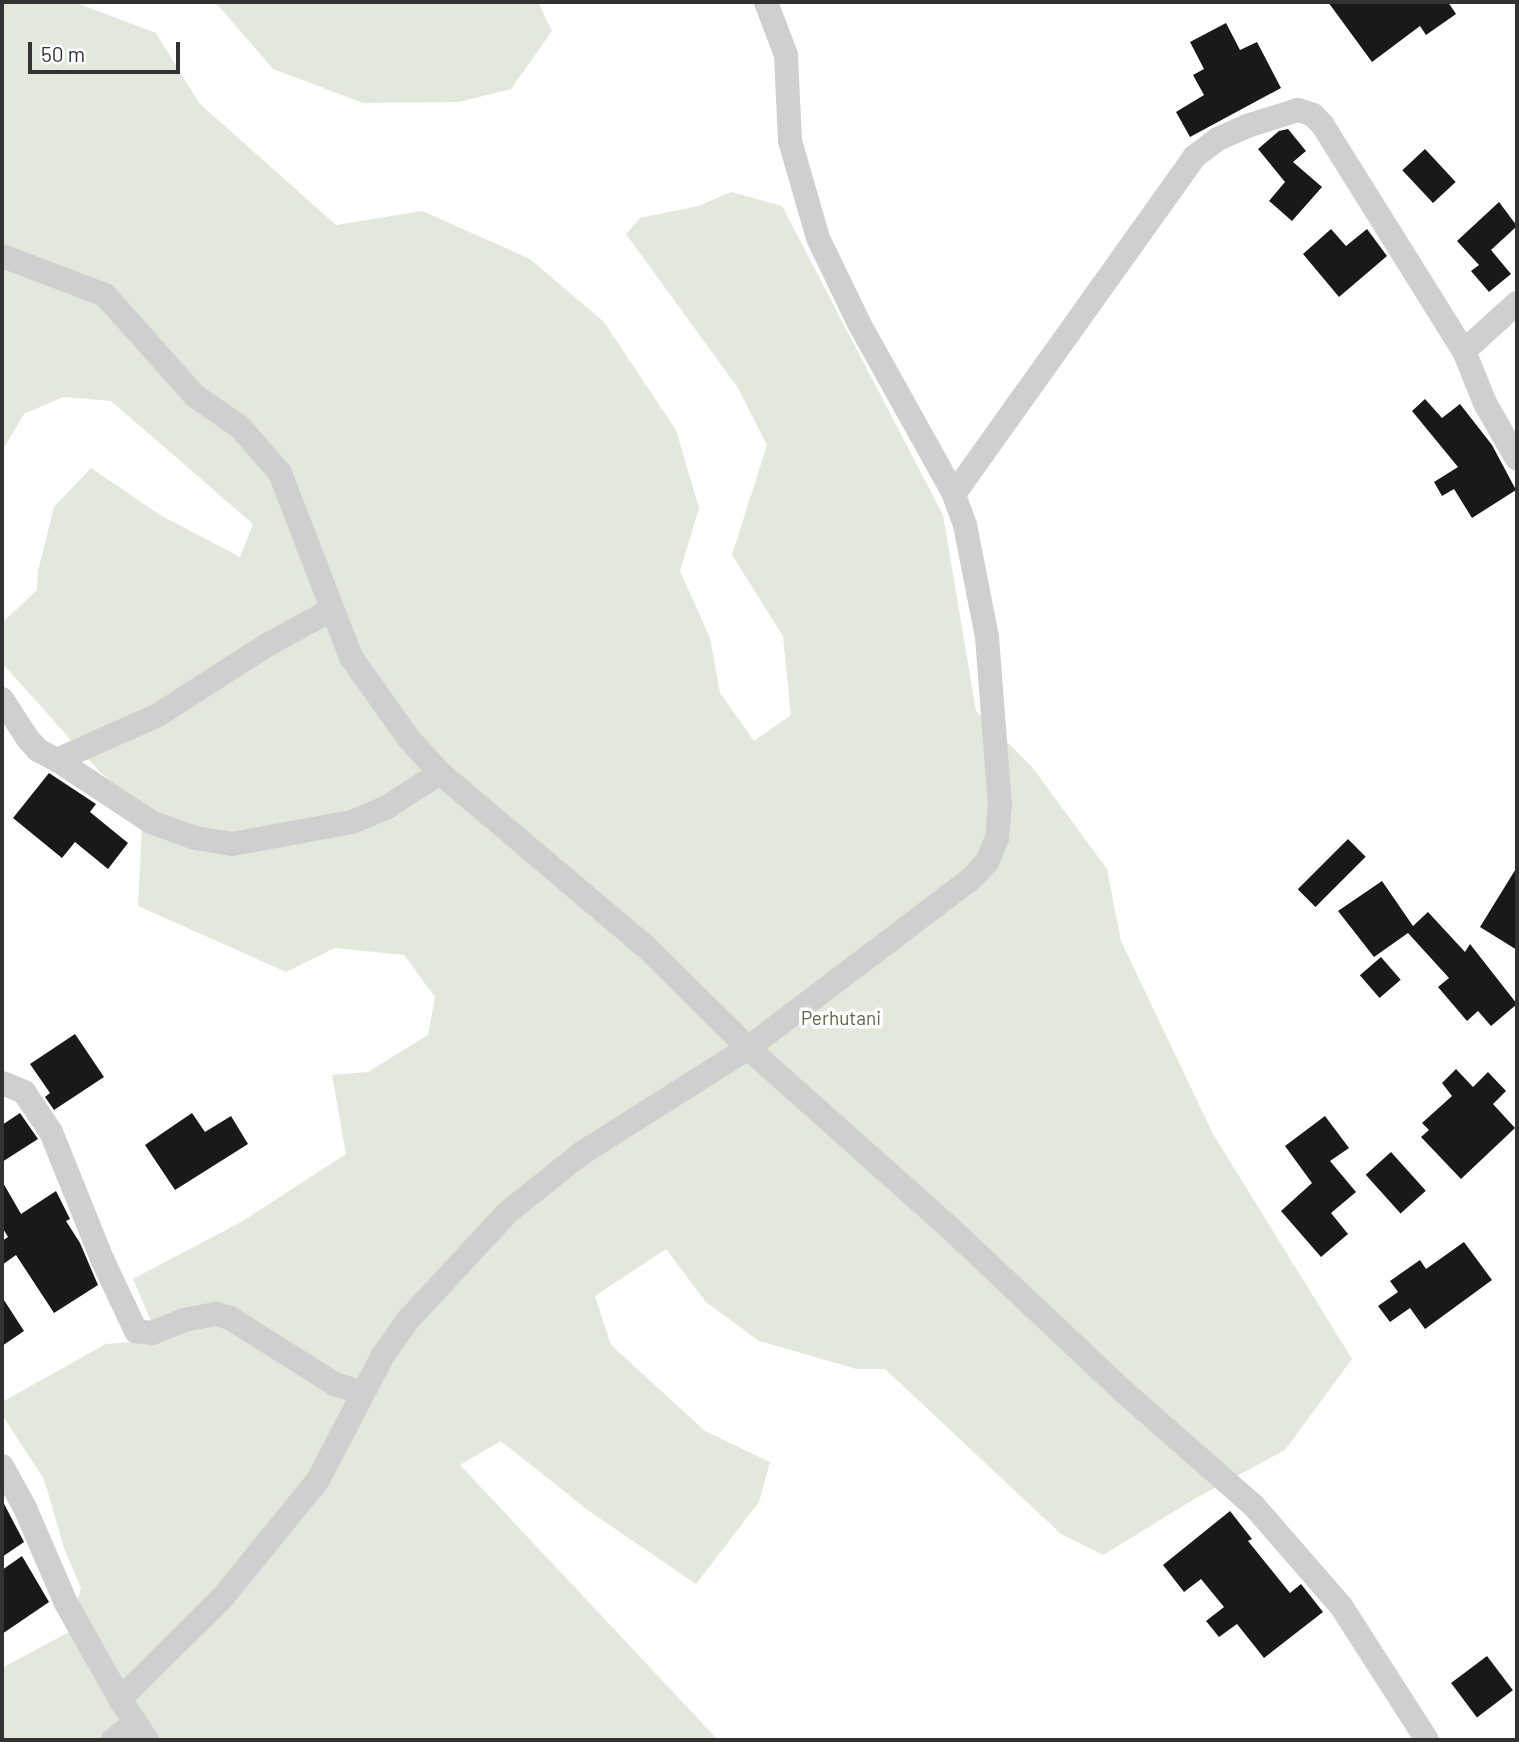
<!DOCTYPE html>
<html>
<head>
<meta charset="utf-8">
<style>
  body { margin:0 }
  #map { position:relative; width:1519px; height:1742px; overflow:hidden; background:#fff; font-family:Barlow,sans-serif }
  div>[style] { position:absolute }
  .green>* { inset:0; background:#e3e8dc }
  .building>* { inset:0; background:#191919; transform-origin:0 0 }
  .minor>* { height:24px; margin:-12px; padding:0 12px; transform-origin:12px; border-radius:12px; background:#cfcfcf }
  span { translate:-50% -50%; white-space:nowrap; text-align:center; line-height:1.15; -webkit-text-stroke:7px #fff; paint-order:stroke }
  .park-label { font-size:19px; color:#596944 }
  .frame { position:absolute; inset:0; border:4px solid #323232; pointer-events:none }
  .scale { position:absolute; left:28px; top:42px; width:152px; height:32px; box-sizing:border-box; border:4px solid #323232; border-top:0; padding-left:9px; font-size:21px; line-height:24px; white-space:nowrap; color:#323232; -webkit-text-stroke:5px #fff; paint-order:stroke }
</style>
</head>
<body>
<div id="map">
  <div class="green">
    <i style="clip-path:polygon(2px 2px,74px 2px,156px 33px,199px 103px,336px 225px,422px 211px,530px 259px,604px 322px,676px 430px,699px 508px,680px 571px,710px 638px,720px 693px,754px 741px,791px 715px,783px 636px,732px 555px,767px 445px,738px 388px,626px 234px,640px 218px,698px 206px,731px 192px,782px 206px,943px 515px,976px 711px,1032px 767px,1107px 869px,1121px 941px,1213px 1134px,1352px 1359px,1285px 1450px,1196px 1498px,1103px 1555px,1061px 1534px,885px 1369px,856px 1369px,759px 1341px,706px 1302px,666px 1249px,595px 1296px,611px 1345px,705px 1431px,770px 1462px,759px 1502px,696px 1584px,589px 1511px,501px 1441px,460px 1465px,718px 1740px,2px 1740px,2px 1668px,69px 1632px,81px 1588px,64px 1548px,44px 1479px,2px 1415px,2px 1402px,106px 1344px,159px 1340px,133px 1279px,243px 1221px,346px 1154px,332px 1075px,368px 1072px,428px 1035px,435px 997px,404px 955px,335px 948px,286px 972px,138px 906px,143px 807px,99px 771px,2px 663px,2px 623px,37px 590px,38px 571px,54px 507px,91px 468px,160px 515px,240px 557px,253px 524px,111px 401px,63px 397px,24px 414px,2px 451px)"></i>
    <i style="clip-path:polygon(215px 2px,538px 2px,552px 31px,511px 89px,459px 102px,363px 103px,273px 69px)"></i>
  </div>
  <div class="building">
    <i style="clip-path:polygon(1328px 2px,1448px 2px,1456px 14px,1426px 35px,1420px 26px,1372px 62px)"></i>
    <i style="clip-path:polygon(1226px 23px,1240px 50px,1257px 42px,1281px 88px,1190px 137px,1176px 112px,1204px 95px,1193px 75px,1204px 69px,1190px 42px)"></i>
    <i style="clip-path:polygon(1288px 129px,1306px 151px,1293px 162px,1322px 187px,1292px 221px,1269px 201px,1285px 182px,1258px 149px,1279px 131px)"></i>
    <i style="left:1425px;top:149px;width:45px;height:31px;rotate:47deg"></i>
    <i style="clip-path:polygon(1499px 202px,1517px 226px,1491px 250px,1511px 274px,1489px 292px,1471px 271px,1479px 265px,1457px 241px)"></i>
    <i style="clip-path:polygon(1331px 229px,1346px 246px,1367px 229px,1387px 256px,1339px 297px,1303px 254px)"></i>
    <i style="clip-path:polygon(1425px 399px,1442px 418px,1460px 404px,1492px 445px,1516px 490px,1472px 518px,1454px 489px,1442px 496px,1434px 482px,1458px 467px,1412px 411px)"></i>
    <i style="clip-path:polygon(49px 773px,96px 804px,90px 812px,128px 843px,108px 869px,75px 842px,62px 858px,13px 818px)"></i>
    <i style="left:1348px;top:839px;width:25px;height:71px;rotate:45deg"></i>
    <i style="clip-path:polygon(1517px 867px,1517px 950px,1480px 927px)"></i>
    <i style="clip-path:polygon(1382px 881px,1413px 926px,1428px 912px,1465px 952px,1470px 944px,1517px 1004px,1491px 1026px,1478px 1011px,1467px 1021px,1438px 987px,1449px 978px,1408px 933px,1374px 957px,1338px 911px)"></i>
    <i style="left:1381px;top:957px;width:30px;height:28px;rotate:49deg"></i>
    <i style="clip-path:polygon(75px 1034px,104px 1077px,54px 1110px,45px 1097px,50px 1093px,30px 1064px)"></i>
    <i style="clip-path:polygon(1456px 1069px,1473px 1087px,1488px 1072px,1506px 1091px,1493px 1104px,1515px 1128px,1461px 1179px,1421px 1137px,1429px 1130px,1422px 1123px,1452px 1096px,1442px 1083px)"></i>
    <i style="clip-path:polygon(20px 1113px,38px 1139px,2px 1162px,2px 1125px)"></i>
    <i style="clip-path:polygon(192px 1113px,205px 1132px,231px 1116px,248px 1144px,175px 1190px,145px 1145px)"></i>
    <i style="clip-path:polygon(1325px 1116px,1349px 1148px,1330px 1161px,1356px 1192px,1331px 1213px,1348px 1234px,1321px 1257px,1281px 1211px,1312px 1183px,1285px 1146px)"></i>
    <i style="left:1391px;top:1152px;width:52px;height:34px;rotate:48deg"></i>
    <i style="clip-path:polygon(2px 1181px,21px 1214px,56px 1191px,70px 1219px,66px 1221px,80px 1243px,98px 1285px,54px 1313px,16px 1255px,2px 1265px,2px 1241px,8px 1237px,2px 1227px)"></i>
    <i style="clip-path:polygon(1464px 1242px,1492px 1280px,1425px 1329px,1410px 1308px,1390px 1322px,1378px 1306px,1398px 1292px,1390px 1281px,1420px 1260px,1426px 1269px)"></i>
    <i style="clip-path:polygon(2px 1297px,24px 1331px,2px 1346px)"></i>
    <i style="clip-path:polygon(2px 1500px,24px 1542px,2px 1557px)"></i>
    <i style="clip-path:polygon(1230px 1511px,1252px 1539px,1248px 1541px,1290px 1593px,1301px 1584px,1323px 1612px,1264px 1658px,1237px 1624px,1219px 1637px,1206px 1621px,1224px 1607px,1201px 1579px,1184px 1592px,1163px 1565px)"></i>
    <i style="clip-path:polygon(22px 1556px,49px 1602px,2px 1634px,2px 1570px)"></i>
    <i style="left:1487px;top:1656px;width:43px;height:45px;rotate:53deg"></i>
  </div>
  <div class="minor">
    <i style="left:2px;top:256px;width:110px;rotate:20.7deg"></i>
    <i style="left:105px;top:295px;width:135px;rotate:48.3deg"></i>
    <i style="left:195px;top:396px;width:55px;rotate:34.6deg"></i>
    <i style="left:240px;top:427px;width:61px;rotate:49deg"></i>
    <i style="left:280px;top:473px;width:197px;rotate:68.9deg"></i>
    <i style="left:351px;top:657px;width:100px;rotate:54.7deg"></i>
    <i style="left:409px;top:739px;width:46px;rotate:47.6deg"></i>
    <i style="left:440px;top:773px;width:268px;rotate:40.2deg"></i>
    <i style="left:645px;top:946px;width:145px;rotate:44.7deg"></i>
    <i style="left:748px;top:1048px;width:280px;rotate:-37.2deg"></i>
    <i style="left:971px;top:879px;width:23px;rotate:-47deg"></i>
    <i style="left:987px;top:862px;width:26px;rotate:-67deg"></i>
    <i style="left:997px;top:838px;width:32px;rotate:-85deg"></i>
    <i style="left:1000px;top:806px;width:169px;rotate:-94.4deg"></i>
    <i style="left:987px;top:637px;width:114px;rotate:-101.1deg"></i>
    <i style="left:965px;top:525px;width:33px;rotate:-110deg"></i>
    <i style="left:954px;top:494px;width:196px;rotate:-119.1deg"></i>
    <i style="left:859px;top:323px;width:94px;rotate:-115.8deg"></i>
    <i style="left:818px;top:238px;width:101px;rotate:-106.1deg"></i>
    <i style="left:790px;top:141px;width:86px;rotate:-92.7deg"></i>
    <i style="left:786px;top:55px;width:57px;rotate:-110.7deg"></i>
    <i style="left:1464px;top:351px;width:72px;rotate:-42.2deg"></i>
    <i style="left:954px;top:494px;width:414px;rotate:-54.5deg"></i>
    <i style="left:1194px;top:157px;width:30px;rotate:-37deg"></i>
    <i style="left:1218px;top:139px;width:32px;rotate:-24deg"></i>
    <i style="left:1247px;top:126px;width:53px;rotate:-17.4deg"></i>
    <i style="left:1298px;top:110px;width:16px;rotate:18deg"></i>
    <i style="left:1313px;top:115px;width:13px;rotate:45deg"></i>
    <i style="left:1322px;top:124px;width:268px;rotate:58deg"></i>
    <i style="left:1464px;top:351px;width:56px;rotate:68deg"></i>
    <i style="left:1485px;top:403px;width:64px;rotate:60.3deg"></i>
    <i style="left:2px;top:699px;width:48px;rotate:57deg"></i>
    <i style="left:28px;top:739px;width:15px;rotate:48deg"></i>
    <i style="left:38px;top:750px;width:21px;rotate:28deg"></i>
    <i style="left:57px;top:760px;width:111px;rotate:-24deg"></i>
    <i style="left:158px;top:715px;width:130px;rotate:-32.7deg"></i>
    <i style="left:267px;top:645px;width:73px;rotate:-28.7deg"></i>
    <i style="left:57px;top:760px;width:113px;rotate:33.4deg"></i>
    <i style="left:151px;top:822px;width:47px;rotate:20deg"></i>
    <i style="left:195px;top:838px;width:37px;rotate:9deg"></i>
    <i style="left:232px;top:844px;width:122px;rotate:-10.4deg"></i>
    <i style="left:352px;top:822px;width:38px;rotate:-23deg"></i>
    <i style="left:387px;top:807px;width:63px;rotate:-32.7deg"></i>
    <i style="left:2px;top:1083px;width:24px;rotate:22deg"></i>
    <i style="left:24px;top:1092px;width:48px;rotate:56deg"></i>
    <i style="left:51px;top:1132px;width:137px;rotate:68.1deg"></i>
    <i style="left:102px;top:1259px;width:80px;rotate:64.7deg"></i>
    <i style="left:136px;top:1331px;width:16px;rotate:7deg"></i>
    <i style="left:152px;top:1333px;width:35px;rotate:-22deg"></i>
    <i style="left:184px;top:1320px;width:33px;rotate:-11deg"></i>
    <i style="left:216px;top:1314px;width:15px;rotate:16deg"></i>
    <i style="left:230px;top:1318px;width:124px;rotate:32.2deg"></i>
    <i style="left:335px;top:1384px;width:29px;rotate:18deg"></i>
    <i style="left:2px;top:1466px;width:48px;rotate:61.3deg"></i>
    <i style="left:25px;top:1508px;width:103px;rotate:66.7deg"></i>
    <i style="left:66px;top:1603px;width:110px;rotate:60.6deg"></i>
    <i style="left:113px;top:1740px;width:26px;rotate:-37deg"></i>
    <i style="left:147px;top:1740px;width:49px;rotate:-123.4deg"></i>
    <i style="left:120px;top:1699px;width:145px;rotate:-44.7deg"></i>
    <i style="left:223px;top:1597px;width:151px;rotate:-50.9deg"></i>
    <i style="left:318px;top:1480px;width:139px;rotate:-62.5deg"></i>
    <i style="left:382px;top:1357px;width:44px;rotate:-55.2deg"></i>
    <i style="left:407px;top:1321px;width:147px;rotate:-47.2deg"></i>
    <i style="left:507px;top:1213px;width:96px;rotate:-38.7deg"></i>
    <i style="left:582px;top:1153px;width:196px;rotate:-32.3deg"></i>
    <i style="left:748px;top:1048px;width:272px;rotate:41.7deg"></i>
    <i style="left:951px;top:1229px;width:236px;rotate:43.3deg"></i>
    <i style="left:1123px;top:1391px;width:174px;rotate:41.3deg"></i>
    <i style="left:1254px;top:1506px;width:133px;rotate:49deg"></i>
    <i style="left:1341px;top:1606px;width:159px;rotate:57.3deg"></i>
  </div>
  <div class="park-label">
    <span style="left:841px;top:1018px">Perhutani</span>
  </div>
  <div class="frame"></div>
  <div class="scale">50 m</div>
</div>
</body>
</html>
